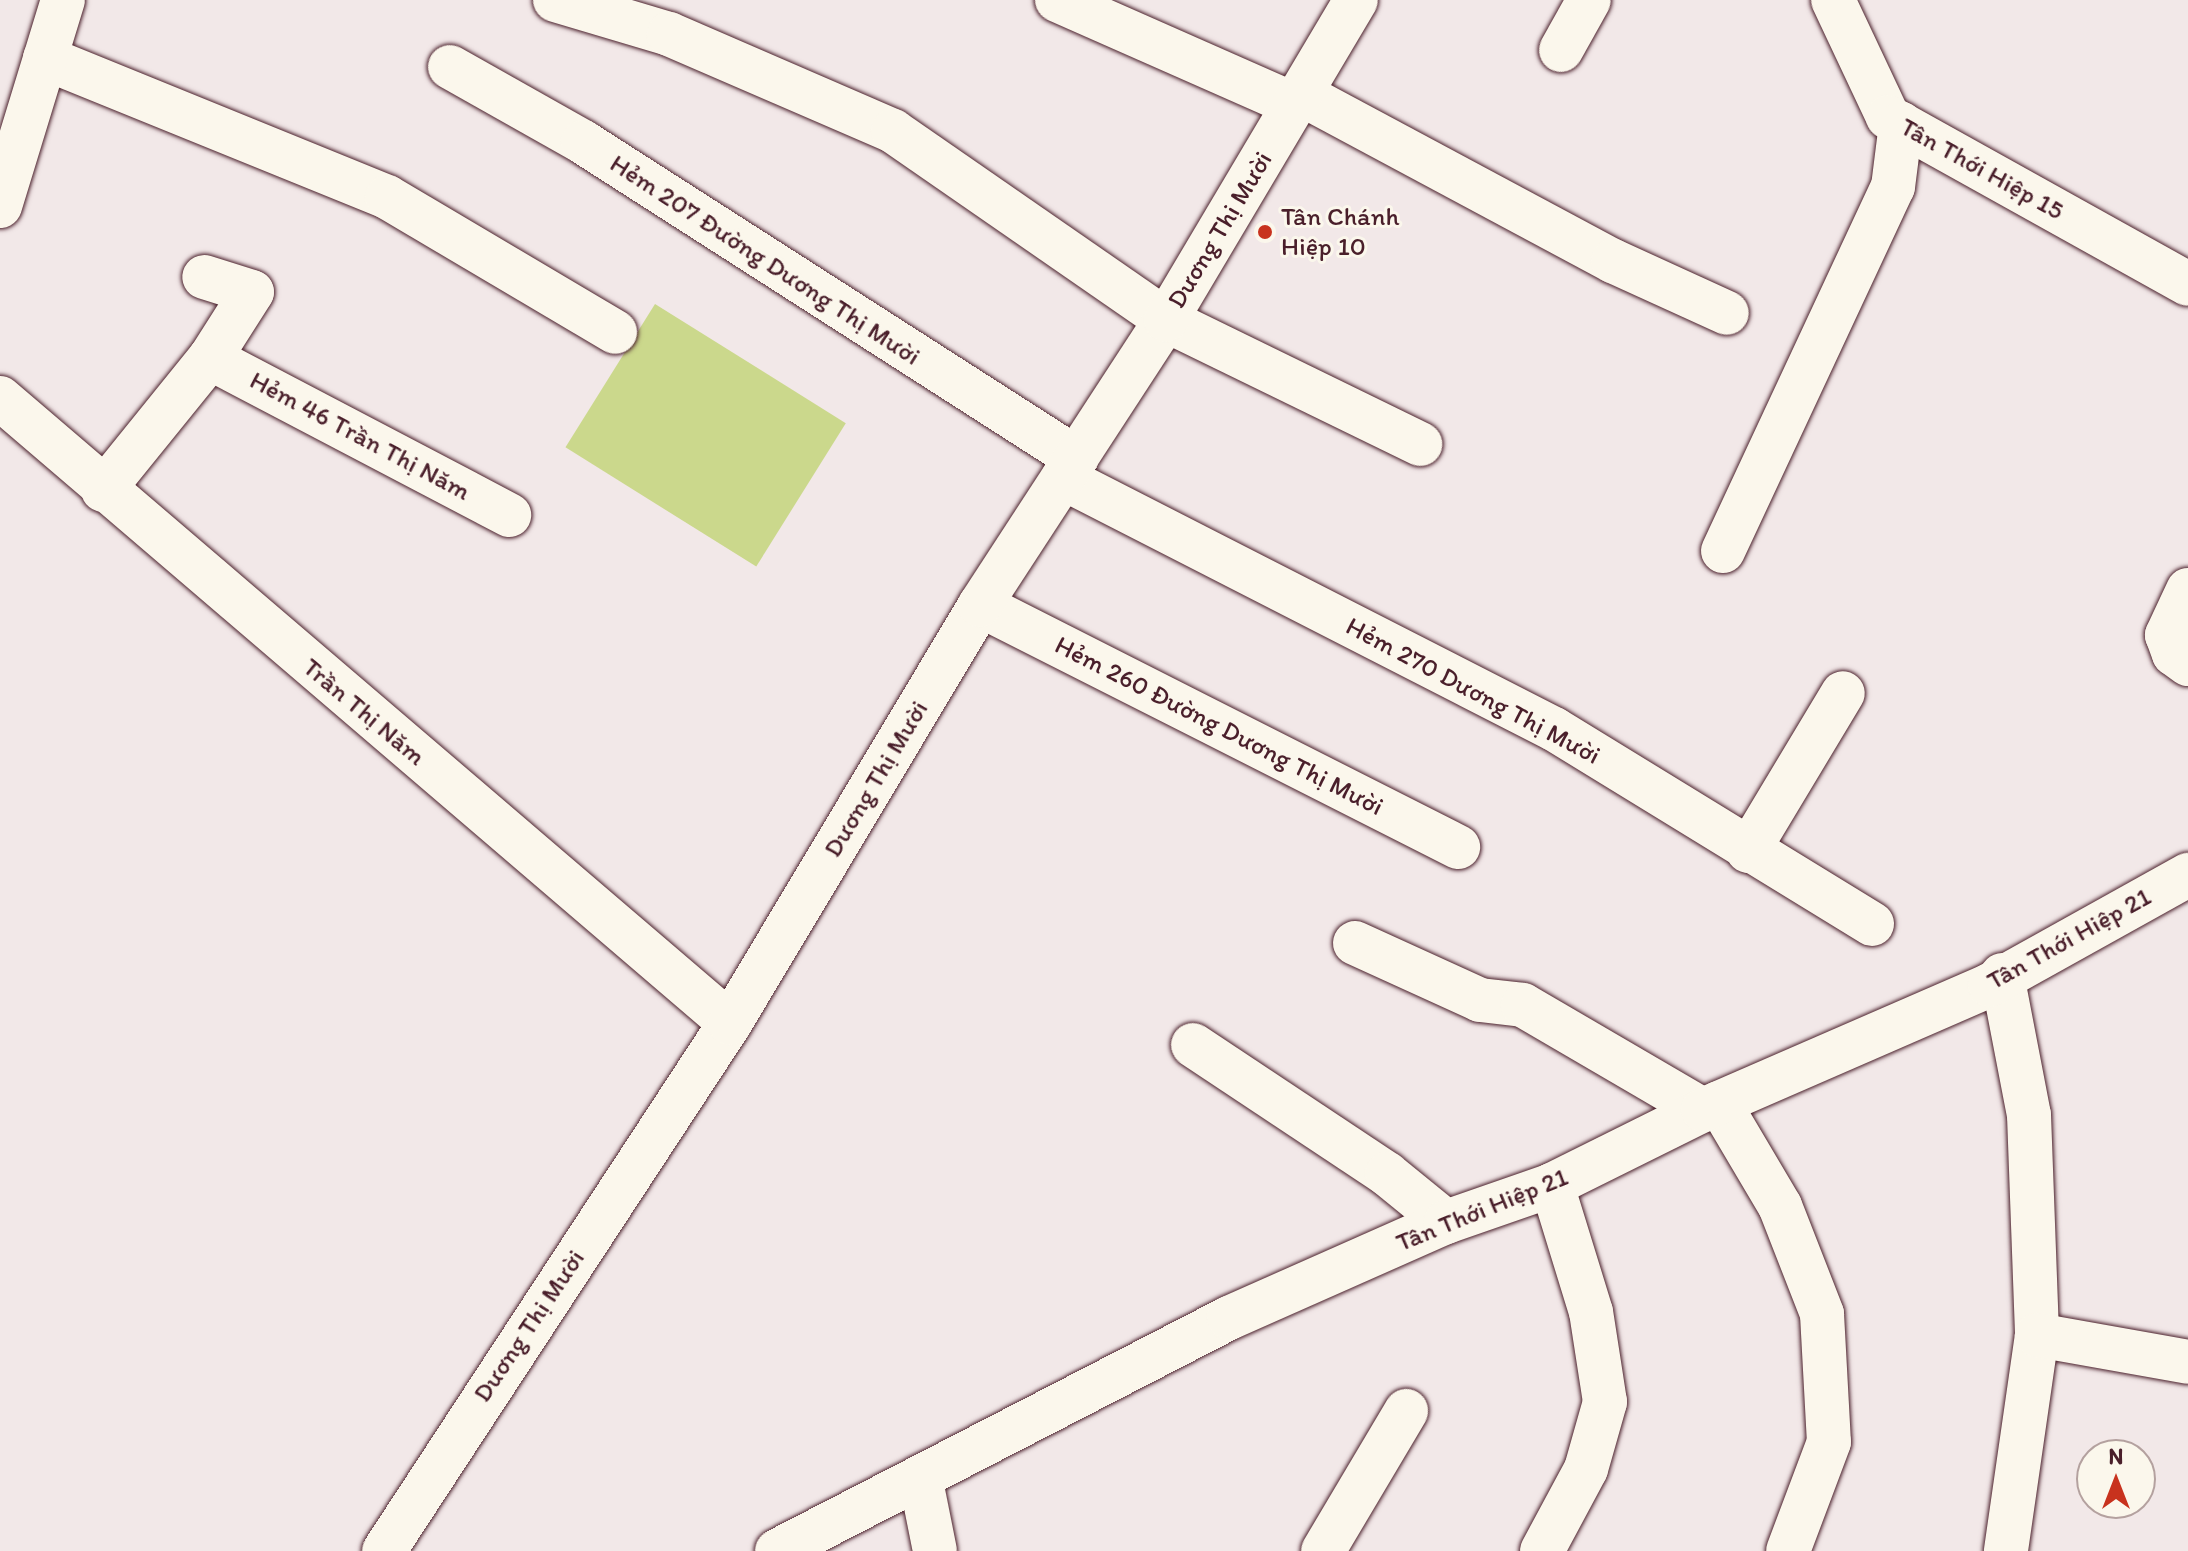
<!DOCTYPE html>
<html>
<head>
<meta charset="utf-8">
<style>
  body { margin:0 }
  #map { position:relative; width:2188px; height:1551px; overflow:hidden; background:#f2e8e8; font-family:Itim,sans-serif }
  div>[style] { position:absolute }
  .green>* { inset:0; background:#cbd88c; transform-origin:0 0 }
  .roads { filter:drop-shadow(0 0 2px #4a1f2b) drop-shadow(0 0 2px #4a1f2b) }
  .minor>* { height:44px; margin:-22px; padding:0 22px; transform-origin:22px; border-radius:22px; background:#fbf7ec }
  .dots>* { width:22px; height:22px; translate:-50% -50%; box-sizing:border-box; border:4px solid #fbf7ec; border-radius:50% }
  span { translate:-50% -50%; white-space:nowrap; text-align:center; line-height:1.15; -webkit-text-stroke:6px #fbf7ec; paint-order:stroke }
  .street-label { font-size:26px; color:#4a1f2b }
  .poi-label { font-size:26px; color:#4a1f2b }
  .left { translate:0 -50%; text-align:left }
  .north { position:absolute; left:2076px; top:1439px; width:80px; height:80px; box-sizing:border-box; background:#fbf7ec; border:2px solid #b4a19f; border-radius:50%; rotate:0deg; font-size:22px; font-weight:700; line-height:32px; text-align:center; color:#4a1f2b }
  .north::after { content:''; display:block; margin:auto; width:28px; height:36px; background:#c8321e; clip-path:polygon(50% 0,100% 100%,50% 72%,0 100%) }
</style>
</head>
<body>
<div id="map">
  <div class="green">
    <i style="left:655px;top:304px;width:225px;height:169px;rotate:32deg"></i>
  </div>
  <div class="roads">
    <div class="minor">
      <i style="left:555px;top:0;width:119px;rotate:16.6deg"></i>
      <i style="left:669px;top:34px;width:244px;rotate:23.4deg"></i>
      <i style="left:893px;top:131px;width:332px;rotate:34.7deg"></i>
      <i style="left:1166px;top:320px;width:283px;rotate:26deg"></i>
      <i style="left:1057px;top:0;width:260px;rotate:23.8deg"></i>
      <i style="left:1833px;top:0;width:129px;rotate:64.8deg"></i>
      <i style="left:1888px;top:117px;width:343px;rotate:29.1deg"></i>
      <i style="left:1561px;top:50px;width:57px;rotate:-60.8deg"></i>
      <i style="left:45px;top:58px;width:369px;rotate:22.1deg"></i>
      <i style="left:387px;top:197px;width:265px;rotate:30.6deg"></i>
      <i style="left:450px;top:67px;width:153px;rotate:29.4deg"></i>
      <i style="left:583px;top:142px;width:586px;rotate:32.66deg"></i>
      <i style="left:1303px;top:95px;width:352px;rotate:28.2deg"></i>
      <i style="left:1613px;top:261px;width:125px;rotate:24.5deg"></i>
      <i style="left:0;top:206px;width:215px;rotate:-73deg"></i>
      <i style="left:210px;top:358px;width:338px;rotate:27.7deg"></i>
      <i style="left:0;top:398px;width:961px;rotate:40.57deg"></i>
      <i style="left:1063px;top:478px;width:551px;rotate:27.08deg"></i>
      <i style="left:1554px;top:729px;width:373px;rotate:31.5deg"></i>
      <i style="left:103px;top:490px;width:170px;rotate:-51deg"></i>
      <i style="left:210px;top:358px;width:78px;rotate:-57.5deg"></i>
      <i style="left:252px;top:292px;width:50px;rotate:-162.6deg"></i>
      <i style="left:1723px;top:551px;width:402px;rotate:-65deg"></i>
      <i style="left:1893px;top:187px;width:64px;rotate:-82.8deg"></i>
      <i style="left:2188px;top:590px;width:50px;rotate:115deg"></i>
      <i style="left:2167px;top:635px;width:20px;rotate:70deg"></i>
      <i style="left:2174px;top:654px;width:17px;rotate:36deg"></i>
      <i style="left:980px;top:605px;width:536px;rotate:26.85deg"></i>
      <i style="left:1748px;top:851px;width:184px;rotate:-59deg"></i>
      <i style="left:1355px;top:943px;width:137px;rotate:24.5deg"></i>
      <i style="left:1480px;top:1000px;width:43px;rotate:6.6deg"></i>
      <i style="left:1523px;top:1005px;width:208px;rotate:30.3deg"></i>
      <i style="left:2002px;top:975px;width:143px;rotate:79.1deg"></i>
      <i style="left:2029px;top:1115px;width:220px;rotate:87.9deg"></i>
      <i style="left:2037px;top:1335px;width:218px;rotate:98.2deg"></i>
      <i style="left:1193px;top:1045px;width:233px;rotate:33.6deg"></i>
      <i style="left:1387px;top:1174px;width:76px;rotate:39.1deg"></i>
      <i style="left:1719px;top:1103px;width:120px;rotate:59.4deg"></i>
      <i style="left:1780px;top:1206px;width:116px;rotate:68.7deg"></i>
      <i style="left:1822px;top:1314px;width:128px;rotate:86.9deg"></i>
      <i style="left:1829px;top:1442px;width:116px;rotate:110.6deg"></i>
      <i style="left:2037px;top:1335px;width:153px;rotate:10.1deg"></i>
      <i style="left:921px;top:1481px;width:71px;rotate:78.7deg"></i>
      <i style="left:384px;top:1551px;width:631px;rotate:-56.76deg"></i>
      <i style="left:730px;top:1023px;width:487px;rotate:-59.1deg"></i>
      <i style="left:980px;top:605px;width:340px;rotate:-56.9deg"></i>
      <i style="left:1166px;top:320px;width:372px;rotate:-59.3deg"></i>
      <i style="left:777px;top:1551px;width:509px;rotate:-27.27deg"></i>
      <i style="left:1229px;top:1318px;width:237px;rotate:-23.9deg"></i>
      <i style="left:1446px;top:1222px;width:112px;rotate:-19.2deg"></i>
      <i style="left:1552px;top:1185px;width:169px;rotate:-26.4deg"></i>
      <i style="left:1703px;top:1110px;width:313px;rotate:-23.5deg"></i>
      <i style="left:1990px;top:985px;width:227px;rotate:-29.1deg"></i>
      <i style="left:1323px;top:1551px;width:163px;rotate:-59.3deg"></i>
      <i style="left:1542px;top:1551px;width:93px;rotate:-61.8deg"></i>
      <i style="left:1586px;top:1469px;width:70px;rotate:-74.2deg"></i>
      <i style="left:1605px;top:1402px;width:91px;rotate:-98.8deg"></i>
      <i style="left:1591px;top:1312px;width:133px;rotate:-107.1deg"></i>
    </div>
  </div>
  <div class="dots">
    <i style="left:1265px;top:232px;background:#c8321e"></i>
  </div>
  <div class="street-label">
    <span style="left:1982px;top:169px;rotate:29deg">Tân Thới Hiệp 15</span>
    <span style="left:1220px;top:230px;rotate:-59deg">Dương Thị Mười</span>
    <span style="left:765px;top:260px;rotate:33deg">Hẻm 207 Đường Dương Thị Mười</span>
    <span style="left:360px;top:436px;rotate:28deg">Hẻm 46 Trần Thị Năm</span>
    <span style="left:1473px;top:691px;rotate:28deg">Hẻm 270 Dương Thị Mười</span>
    <span style="left:364px;top:712px;rotate:40deg">Trần Thị Năm</span>
    <span style="left:1219px;top:726px;rotate:27deg">Hẻm 260 Đường Dương Thị Mười</span>
    <span style="left:876px;top:779px;rotate:-59deg">Dương Thị Mười</span>
    <span style="left:2069px;top:939px;rotate:-29deg">Tân Thới Hiệp 21</span>
    <span style="left:1482px;top:1210px;rotate:-22deg">Tân Thới Hiệp 21</span>
    <span style="left:529px;top:1326px;rotate:-56deg">Dương Thị Mười</span>
  </div>
  <div class="poi-label">
    <span class="left" style="left:1281px;top:232px">Tân Chánh<br>Hiệp 10</span>
  </div>
  <div class="north">N</div>
</div>
</body>
</html>
